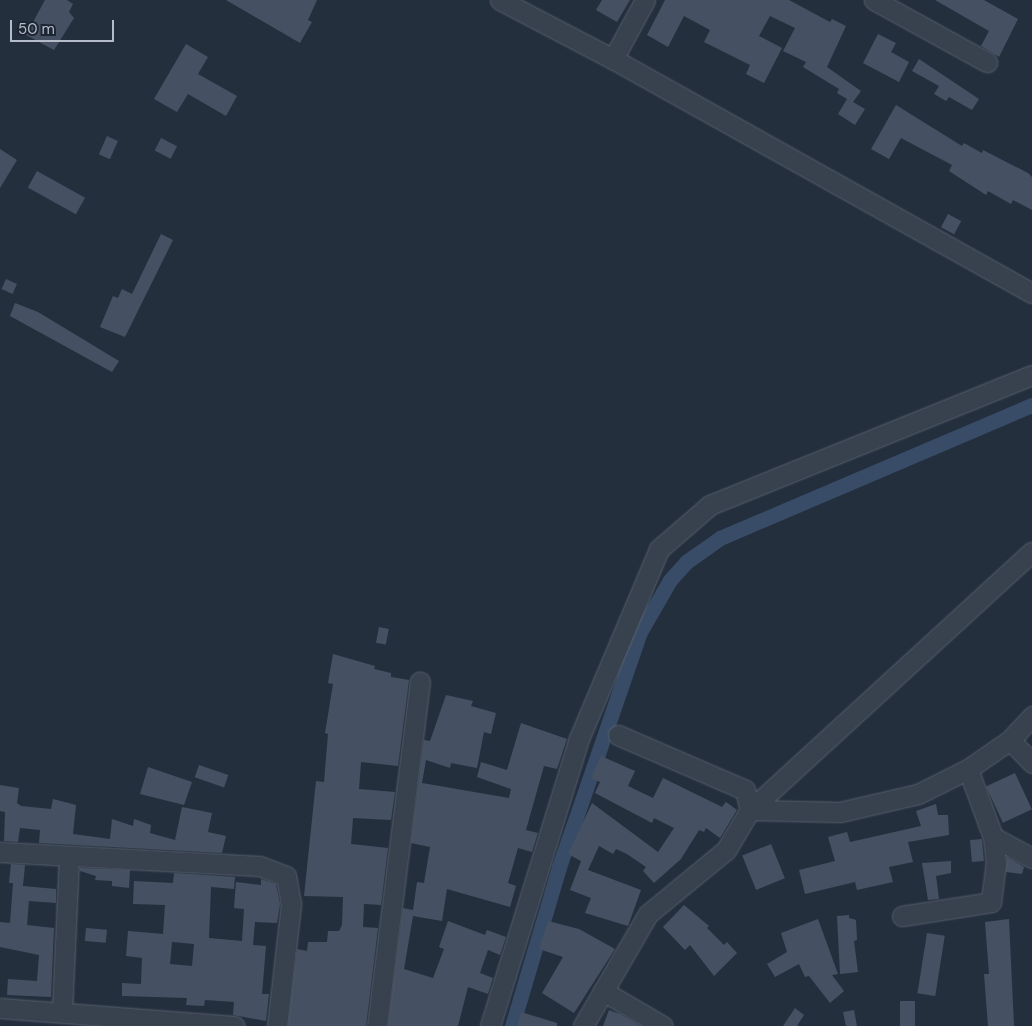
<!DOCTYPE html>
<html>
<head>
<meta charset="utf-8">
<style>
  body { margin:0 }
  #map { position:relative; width:1032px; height:1026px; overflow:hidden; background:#242f3e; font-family:"DM Sans",sans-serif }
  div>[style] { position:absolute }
  .canal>* { height:15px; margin:-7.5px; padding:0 7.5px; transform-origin:7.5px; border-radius:7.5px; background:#394c67 }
  .building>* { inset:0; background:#455162; transform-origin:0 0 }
  .roads { filter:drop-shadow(0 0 1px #565f6c) drop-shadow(0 0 1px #565f6c) }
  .minor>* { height:19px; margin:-9.5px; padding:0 9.5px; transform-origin:9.5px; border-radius:9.5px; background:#38414e }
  span { translate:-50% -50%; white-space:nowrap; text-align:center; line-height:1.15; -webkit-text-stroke:4.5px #1d2633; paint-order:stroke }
  .scale { position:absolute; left:10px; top:20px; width:104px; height:22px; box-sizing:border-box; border:2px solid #b4bcc9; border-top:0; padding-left:6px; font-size:15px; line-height:18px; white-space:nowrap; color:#b4bcc9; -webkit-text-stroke:4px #1d2633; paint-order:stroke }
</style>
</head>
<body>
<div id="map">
  <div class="canal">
    <i style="left:512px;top:1026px;width:166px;rotate:-73.5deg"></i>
    <i style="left:559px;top:867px;width:249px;rotate:-71deg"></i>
    <i style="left:640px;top:632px;width:60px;rotate:-60deg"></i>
    <i style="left:670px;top:580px;width:24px;rotate:-48deg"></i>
    <i style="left:686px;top:562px;width:42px;rotate:-35.2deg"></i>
    <i style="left:720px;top:538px;width:339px;rotate:-23.1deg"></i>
  </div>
  <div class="building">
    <i style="clip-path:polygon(45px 0,67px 0,73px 4px,69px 12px,74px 18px,54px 50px,26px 35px)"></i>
    <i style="clip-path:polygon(226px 0,317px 0,308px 20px,312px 22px,300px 43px)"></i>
    <i style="clip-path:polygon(602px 0,630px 0,617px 22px,596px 10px)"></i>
    <i style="clip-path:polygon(665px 0,789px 0,830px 22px,832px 19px,846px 26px,827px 67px,861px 91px,853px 102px,865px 109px,855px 125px,838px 114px,847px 99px,837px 93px,839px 89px,803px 67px,806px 62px,783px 51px,795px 28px,770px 16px,759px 36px,782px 48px,764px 83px,746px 74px,750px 65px,704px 42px,710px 30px,684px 16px,668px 47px,647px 35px)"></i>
    <i style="clip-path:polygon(935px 0,984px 0,1018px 19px,999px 57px,981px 46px,989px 31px)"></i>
    <i style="clip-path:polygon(878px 34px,896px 43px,891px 52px,909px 62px,899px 82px,863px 63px)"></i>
    <i style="clip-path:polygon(186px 44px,208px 57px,198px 74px,237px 96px,226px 116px,188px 94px,177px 112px,154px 99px)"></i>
    <i style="clip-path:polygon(919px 59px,979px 99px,972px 110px,949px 97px,946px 101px,934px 94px,939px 86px,912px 71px)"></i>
    <i style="clip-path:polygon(896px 105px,962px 146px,964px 143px,982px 153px,983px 150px,1028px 173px,1032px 177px,1032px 210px,1013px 200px,1011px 204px,988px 191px,986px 195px,949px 171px,952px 165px,901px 138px,889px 159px,871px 149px)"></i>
    <i style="left:107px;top:136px;width:12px;height:20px;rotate:24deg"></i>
    <i style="left:161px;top:138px;width:18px;height:14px;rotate:27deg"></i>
    <i style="clip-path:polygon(0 149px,17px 160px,0 188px)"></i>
    <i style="left:37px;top:171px;width:55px;height:19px;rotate:29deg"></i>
    <i style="left:948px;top:214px;width:15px;height:15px;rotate:28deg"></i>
    <i style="clip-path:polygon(161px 234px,173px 240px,125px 337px,100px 327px,113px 296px,118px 298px,122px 289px,132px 294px)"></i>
    <i style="left:6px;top:279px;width:12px;height:11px;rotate:24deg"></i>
    <i style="clip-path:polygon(15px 303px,38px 312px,119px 361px,112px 372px,10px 316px)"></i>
    <i style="left:379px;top:627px;width:10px;height:16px;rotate:11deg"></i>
    <i style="clip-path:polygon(333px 654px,375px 666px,374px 669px,391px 673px,391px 677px,409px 680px,398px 766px,361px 762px,359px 789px,395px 792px,391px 820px,353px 818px,351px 844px,388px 848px,381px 905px,364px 904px,363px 927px,378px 928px,366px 1026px,288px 1026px,297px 949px,307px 951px,308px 942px,327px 942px,328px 931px,339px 931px,342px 925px,343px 897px,304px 896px,316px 781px,324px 782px,328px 734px,325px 733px,333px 684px,328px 683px)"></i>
    <i style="clip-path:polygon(446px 695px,473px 701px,471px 706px,496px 713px,491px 734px,484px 732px,477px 768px,451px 763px,450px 768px,426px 760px,422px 783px,509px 798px,511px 789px,477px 777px,481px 762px,507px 770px,521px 723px,567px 739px,557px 769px,544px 766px,526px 830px,538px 833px,532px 852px,518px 848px,508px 883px,516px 886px,510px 907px,447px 889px,442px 921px,413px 916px,404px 969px,433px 978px,444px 949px,439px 947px,448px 921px,485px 935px,487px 930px,506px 937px,500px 955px,488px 950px,480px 973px,493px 978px,488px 994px,468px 987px,458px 1026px,388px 1026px,403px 908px,413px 910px,417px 882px,424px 883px,430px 847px,411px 843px,424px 740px,430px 741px)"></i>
    <i style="clip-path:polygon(601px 756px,635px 771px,628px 786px,653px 798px,663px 778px,722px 807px,726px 802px,737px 810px,720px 838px,706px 828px,704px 832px,699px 830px,681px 859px,654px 883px,643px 871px,646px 867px,627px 854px,616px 849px,613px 854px,599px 846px,588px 870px,641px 890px,628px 926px,585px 913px,591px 898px,570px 890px,581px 861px,568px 854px,592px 803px,658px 852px,674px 828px,654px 818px,652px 823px,595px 793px,600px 782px,591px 778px)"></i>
    <i style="left:199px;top:765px;width:31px;height:13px;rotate:19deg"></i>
    <i style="clip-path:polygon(148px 767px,192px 782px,184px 805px,140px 794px)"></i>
    <i style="left:1015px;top:773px;width:40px;height:32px;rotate:65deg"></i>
    <i style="clip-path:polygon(0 785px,19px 788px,17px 803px,21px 806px,51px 809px,53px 799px,76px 805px,73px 834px,110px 839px,112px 819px,133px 826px,134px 819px,151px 825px,150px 833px,175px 840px,182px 807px,212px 813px,208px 832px,226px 836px,222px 853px,39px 843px,40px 830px,20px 828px,18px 842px,4px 841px,5px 812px,0 811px)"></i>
    <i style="clip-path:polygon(936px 804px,938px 815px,948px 815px,949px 835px,908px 842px,913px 862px,889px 867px,893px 882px,857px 890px,855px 882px,805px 894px,799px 870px,835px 861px,828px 837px,847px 832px,850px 842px,921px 826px,916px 811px)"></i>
    <i style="left:982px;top:839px;width:22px;height:12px;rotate:85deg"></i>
    <i style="left:771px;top:844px;width:37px;height:31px;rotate:68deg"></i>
    <i style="clip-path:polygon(1007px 857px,1024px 867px,1022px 874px,1006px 872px)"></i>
    <i style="clip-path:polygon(951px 861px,951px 873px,936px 876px,939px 899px,928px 900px,922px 863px)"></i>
    <i style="clip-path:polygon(11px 864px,25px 865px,23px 886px,56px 889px,56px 903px,29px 901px,27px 925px,54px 928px,51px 997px,7px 995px,8px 979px,37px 981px,39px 955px,0 947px,0 922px,10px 923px,13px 883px,9px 883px)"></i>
    <i style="clip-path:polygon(80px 868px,130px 870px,129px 888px,112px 886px,112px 881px,95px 880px,96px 876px,80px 871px)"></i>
    <i style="clip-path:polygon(evenodd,174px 873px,235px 877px,234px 889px,211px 887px,209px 938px,242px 941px,244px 909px,234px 908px,236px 882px,261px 885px,261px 879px,276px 884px,280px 904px,277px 923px,255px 922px,253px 945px,266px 946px,262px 994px,269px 994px,266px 1021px,233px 1015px,234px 1002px,205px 1000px,204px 1006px,186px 1005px,187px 998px,122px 996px,122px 983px,141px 984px,142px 958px,126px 956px,128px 931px,163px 934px,165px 905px,133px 904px,134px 881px,173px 883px,174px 873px,172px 942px,194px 944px,192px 966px,170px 964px,172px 942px)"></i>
    <i style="clip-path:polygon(684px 905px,709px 926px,707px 928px,724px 945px,727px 942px,737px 953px,714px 976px,690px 945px,685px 950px,663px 927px)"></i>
    <i style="clip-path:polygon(849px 915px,849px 918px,856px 920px,857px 940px,854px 941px,858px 972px,840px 974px,837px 916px)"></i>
    <i style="clip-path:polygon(818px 919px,838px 974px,832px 975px,844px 991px,830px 1003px,809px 976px,805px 977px,799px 964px,775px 977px,767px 964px,787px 952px,781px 933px)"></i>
    <i style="clip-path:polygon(1009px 919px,1014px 1026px,988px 1026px,984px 974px,989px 974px,985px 922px)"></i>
    <i style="clip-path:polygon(548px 921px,579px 929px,615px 949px,574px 1013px,542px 993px,563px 957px,539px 949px)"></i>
    <i style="left:86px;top:928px;width:21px;height:13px;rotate:5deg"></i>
    <i style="left:927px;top:933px;width:18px;height:61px;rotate:9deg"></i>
    <i style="left:900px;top:1001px;width:15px;height:25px"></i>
    <i style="clip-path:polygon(795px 1008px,804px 1015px,797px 1026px,783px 1026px)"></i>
    <i style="clip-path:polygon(609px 1010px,620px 1014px,641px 1026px,603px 1026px)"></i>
    <i style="clip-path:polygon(854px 1010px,857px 1026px,846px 1026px,843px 1012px)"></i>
    <i style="clip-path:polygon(521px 1012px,557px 1023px,557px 1026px,517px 1026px)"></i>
  </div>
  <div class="roads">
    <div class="minor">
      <i style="left:500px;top:0;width:127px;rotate:27.6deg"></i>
      <i style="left:613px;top:59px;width:480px;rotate:29.2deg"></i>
      <i style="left:874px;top:0;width:129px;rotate:28.8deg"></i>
      <i style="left:613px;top:59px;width:67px;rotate:-61.5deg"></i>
      <i style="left:618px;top:735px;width:138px;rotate:23.4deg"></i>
      <i style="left:745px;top:790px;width:21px;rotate:76deg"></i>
      <i style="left:750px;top:810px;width:90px;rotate:1.3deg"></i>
      <i style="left:840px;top:812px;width:80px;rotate:-13deg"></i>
      <i style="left:918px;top:794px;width:56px;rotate:-26.6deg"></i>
      <i style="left:968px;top:769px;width:51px;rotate:-34.6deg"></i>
      <i style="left:1010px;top:740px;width:33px;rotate:-47deg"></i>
      <i style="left:1010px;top:740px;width:32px;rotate:46deg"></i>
      <i style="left:993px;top:837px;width:44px;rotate:28.3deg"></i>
      <i style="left:0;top:852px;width:260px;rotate:3.1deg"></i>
      <i style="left:260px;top:866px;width:28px;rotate:21deg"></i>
      <i style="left:286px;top:876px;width:28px;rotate:80deg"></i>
      <i style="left:291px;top:904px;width:123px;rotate:96.5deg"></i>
      <i style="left:902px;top:916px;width:90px;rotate:-8.9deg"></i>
      <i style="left:991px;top:902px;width:38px;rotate:-83deg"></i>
      <i style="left:996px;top:864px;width:27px;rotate:-96deg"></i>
      <i style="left:993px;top:837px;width:72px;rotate:-110.2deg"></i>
      <i style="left:603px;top:991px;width:69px;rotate:30.3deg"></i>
      <i style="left:0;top:1008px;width:235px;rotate:4.4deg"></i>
      <i style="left:62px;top:1011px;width:154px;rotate:-87.4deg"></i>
      <i style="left:377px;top:1026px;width:347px;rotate:-82.9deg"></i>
      <i style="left:490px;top:1026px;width:298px;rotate:-72.8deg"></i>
      <i style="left:578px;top:741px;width:208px;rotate:-67.1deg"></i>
      <i style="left:659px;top:549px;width:67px;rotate:-40.8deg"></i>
      <i style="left:710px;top:505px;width:347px;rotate:-22deg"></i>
      <i style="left:583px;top:1026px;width:129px;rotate:-59.9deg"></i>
      <i style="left:648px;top:914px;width:101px;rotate:-39.4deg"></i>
      <i style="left:726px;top:850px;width:47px;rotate:-59deg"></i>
      <i style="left:750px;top:810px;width:382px;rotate:-42.5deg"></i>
    </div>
  </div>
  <div class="scale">50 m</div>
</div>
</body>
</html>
